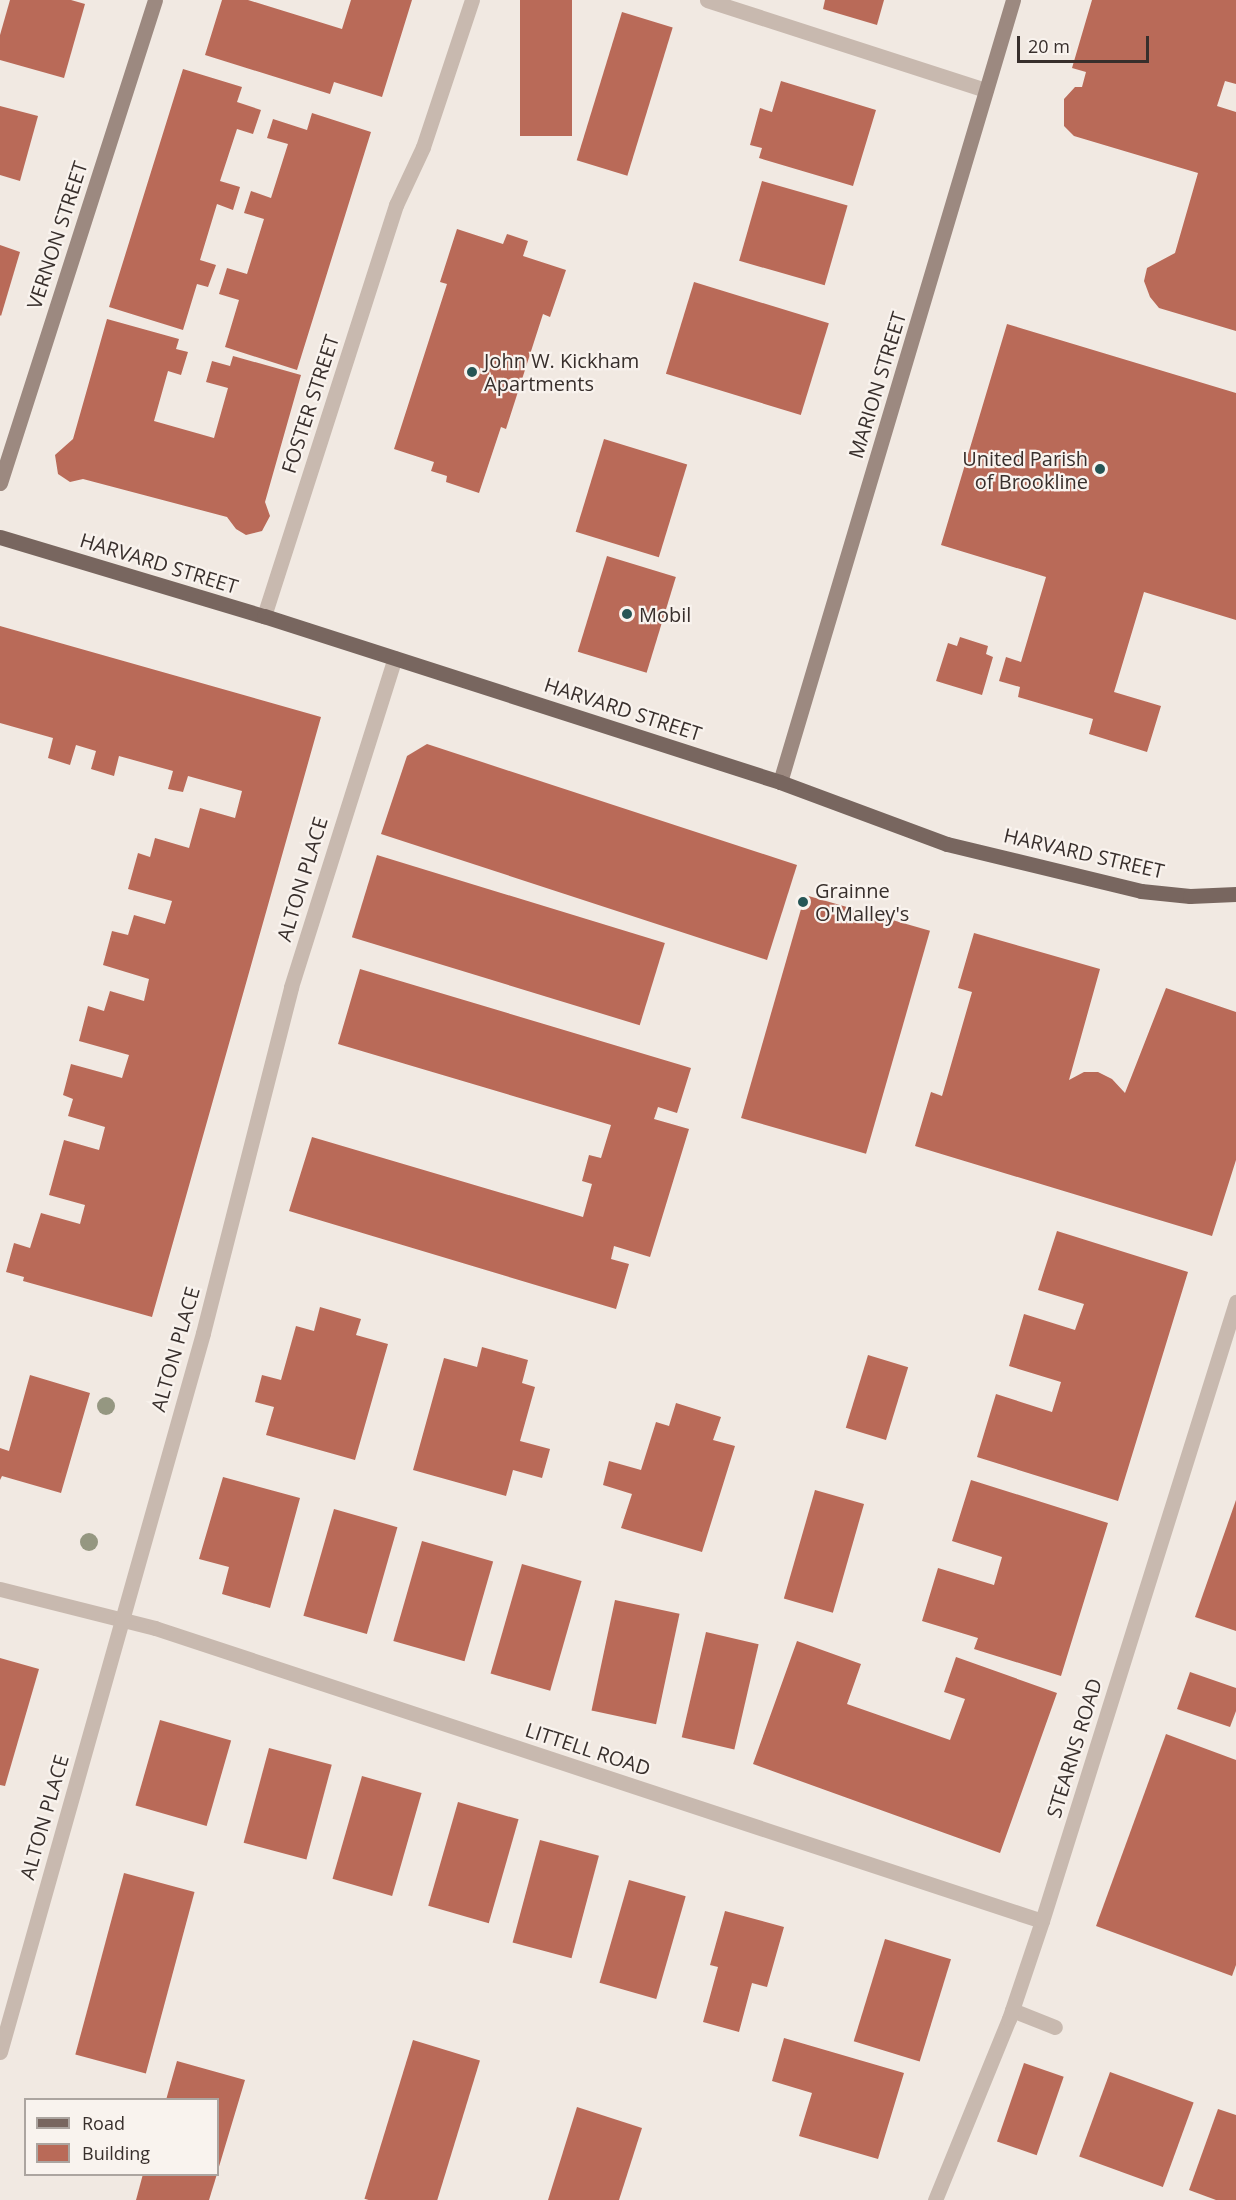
<!DOCTYPE html>
<html>
<head>
<meta charset="utf-8">
<style>
  body { margin:0 }
  #map { position:relative; width:1236px; height:2200px; overflow:hidden; background:#f1e9e2; font-family:"Open Sans",sans-serif }
  div>[style] { position:absolute }
  .building>* { inset:0; background:#b96a58; transform-origin:0 0 }
  .lane>* { height:15px; margin:-7.5px; padding:0 7.5px; transform-origin:7.5px; border-radius:7.5px; background:#c8b9af }
  .street>* { height:15px; margin:-7.5px; padding:0 7.5px; transform-origin:7.5px; border-radius:7.5px; background:#c8b9af }
  .secondary>* { height:15px; margin:-7.5px; padding:0 7.5px; transform-origin:7.5px; border-radius:7.5px; background:#9c8980 }
  .primary>* { height:15px; margin:-7.5px; padding:0 7.5px; transform-origin:7.5px; border-radius:7.5px; background:#78665f }
  .trees>* { width:18px; height:18px; margin:-9px; border-radius:50%; background:#959781 }
  .dots>* { width:16px; height:16px; translate:-50% -50%; box-sizing:border-box; border:3px solid #f9f3ee; border-radius:50% }
  span { translate:-50% -50%; white-space:nowrap; text-align:center; line-height:1.15; -webkit-text-stroke:4.5px #f9f3ee; paint-order:stroke }
  .street-label { font-size:20px; color:#382f2c }
  .poi-label { font-size:20px; color:#382f2c }
  .left { translate:0 -50%; text-align:left }
  .right { translate:-100% -50%; text-align:right }
  .legend { position:absolute; left:24px; top:2098px; width:195px; height:78px; box-sizing:border-box; background:#f9f3ee; border:2px solid #aca5a0; margin:0; padding:8px 10px; list-style:none; font-size:18px; color:#382f2c }
  .legend li { display:flex; align-items:center; gap:12px; height:30px }
  .legend b { width:30px; border:2px solid #aca5a0 }
  .scale { position:absolute; left:1017px; top:36px; width:132px; height:27px; box-sizing:border-box; border:3px solid #382f2c; border-top:0; padding-left:8px; font-size:18px; line-height:21px; white-space:nowrap; color:#382f2c; -webkit-text-stroke:4px #f9f3ee; paint-order:stroke }
</style>
</head>
<body>
<div id="map">
  <div class="building">
    <i style="clip-path:polygon(10px 0,71px 0,85px 4px,64px 78px,0 60px,0 35px)"></i>
    <i style="clip-path:polygon(222px 0,248px 0,342px 29px,351px 0,412px 0,382px 97px,334px 82px,330px 94px,205px 55px)"></i>
    <i style="left:520px;top:0;width:52px;height:136px"></i>
    <i style="clip-path:polygon(825px 0,884px 0,877px 25px,823px 9px)"></i>
    <i style="clip-path:polygon(1092px 0,1236px 0,1236px 84px,1225px 81px,1217px 106px,1236px 112px,1236px 331px,1159px 308px,1150px 297px,1144px 281px,1147px 268px,1175px 253px,1198px 173px,1074px 136px,1064px 126px,1064px 99px,1075px 87px,1082px 87px,1086px 72px,1072px 68px)"></i>
    <i style="left:622px;top:12px;width:53px;height:155px;rotate:17deg"></i>
    <i style="clip-path:polygon(183px 69px,242px 87px,237px 102px,261px 110px,253px 134px,237px 129px,220px 181px,240px 187px,233px 210px,217px 204px,200px 260px,216px 265px,208px 287px,197px 284px,183px 330px,109px 307px)"></i>
    <i style="clip-path:polygon(781px 81px,876px 110px,853px 186px,759px 158px,762px 148px,750px 145px,760px 108px,772px 112px)"></i>
    <i style="clip-path:polygon(0 106px,38px 116px,20px 181px,0 175px)"></i>
    <i style="clip-path:polygon(312px 113px,371px 132px,297px 370px,225px 347px,239px 300px,219px 294px,227px 268px,247px 274px,264px 219px,244px 213px,251px 191px,271px 198px,288px 144px,267px 138px,273px 119px,307px 130px)"></i>
    <i style="left:762px;top:181px;width:89px;height:83px;rotate:16deg"></i>
    <i style="clip-path:polygon(457px 229px,503px 244px,507px 234px,528px 241px,523px 256px,566px 270px,550px 317px,543px 314px,506px 429px,501px 427px,479px 493px,446px 482px,447px 476px,431px 471px,434px 462px,394px 449px,447px 284px,440px 282px)"></i>
    <i style="clip-path:polygon(0 245px,20px 252px,1px 316px,0 315px)"></i>
    <i style="left:694px;top:282px;width:141px;height:96px;rotate:17deg"></i>
    <i style="clip-path:polygon(107px 319px,179px 339px,176px 349px,188px 352px,181px 375px,168px 371px,154px 421px,214px 438px,228px 388px,206px 382px,212px 361px,230px 366px,233px 356px,301px 375px,265px 502px,270px 516px,262px 531px,246px 535px,236px 529px,227px 517px,83px 479px,70px 482px,58px 474px,55px 455px,73px 439px)"></i>
    <i style="clip-path:polygon(1007px 324px,1236px 393px,1236px 620px,1144px 592px,1114px 692px,1161px 706px,1147px 752px,1089px 734px,1093px 719px,1018px 697px,1020px 687px,999px 681px,1006px 657px,1021px 662px,1046px 577px,941px 545px)"></i>
    <i style="left:604px;top:439px;width:87px;height:97px;rotate:17deg"></i>
    <i style="left:607px;top:556px;width:72px;height:100px;rotate:17deg"></i>
    <i style="clip-path:polygon(0 626px,321px 717px,152px 1317px,23px 1281px,24px 1277px,6px 1272px,14px 1243px,30px 1248px,41px 1213px,80px 1224px,85px 1205px,49px 1195px,64px 1140px,99px 1150px,105px 1127px,68px 1116px,73px 1099px,63px 1095px,71px 1064px,122px 1078px,129px 1055px,79px 1041px,88px 1006px,104px 1011px,110px 991px,144px 1001px,149px 979px,103px 965px,112px 931px,128px 935px,134px 915px,165px 924px,172px 901px,128px 889px,138px 853px,150px 857px,155px 838px,189px 848px,200px 808px,235px 818px,242px 791px,188px 776px,183px 792px,168px 789px,173px 771px,119px 756px,114px 776px,91px 769px,96px 751px,76px 745px,70px 765px,48px 758px,53px 738px,0 723px)"></i>
    <i style="clip-path:polygon(960px 637px,988px 646px,986px 654px,993px 657px,982px 695px,936px 681px,948px 643px,957px 646px)"></i>
    <i style="clip-path:polygon(427px 744px,797px 865px,767px 960px,381px 834px,407px 756px)"></i>
    <i style="left:377px;top:855px;width:301px;height:86px;rotate:17deg"></i>
    <i style="left:805px;top:895px;width:130px;height:232px;rotate:16deg"></i>
    <i style="clip-path:polygon(974px 933px,1100px 969px,1069px 1080px,1084px 1072px,1098px 1072px,1112px 1079px,1125px 1093px,1166px 988px,1236px 1012px,1236px 1160px,1212px 1236px,915px 1146px,931px 1092px,942px 1096px,972px 992px,958px 988px)"></i>
    <i style="clip-path:polygon(360px 969px,691px 1068px,677px 1113px,658px 1107px,654px 1119px,689px 1129px,650px 1257px,614px 1246px,611px 1259px,629px 1264px,616px 1309px,289px 1211px,312px 1137px,583px 1217px,592px 1184px,582px 1181px,589px 1155px,601px 1158px,611px 1125px,338px 1044px)"></i>
    <i style="clip-path:polygon(1057px 1231px,1188px 1272px,1118px 1501px,977px 1457px,996px 1394px,1052px 1412px,1061px 1382px,1009px 1366px,1024px 1314px,1075px 1330px,1084px 1304px,1038px 1290px)"></i>
    <i style="clip-path:polygon(320px 1307px,361px 1319px,356px 1335px,388px 1344px,355px 1460px,266px 1435px,274px 1407px,255px 1402px,262px 1375px,281px 1380px,296px 1326px,314px 1331px)"></i>
    <i style="clip-path:polygon(482px 1347px,528px 1360px,522px 1383px,535px 1387px,520px 1441px,550px 1449px,542px 1478px,513px 1470px,506px 1496px,413px 1470px,444px 1358px,477px 1367px)"></i>
    <i style="left:868px;top:1355px;width:42px;height:76px;rotate:17deg"></i>
    <i style="clip-path:polygon(30px 1375px,90px 1393px,61px 1493px,2px 1476px,0 1480px,0 1448px,9px 1451px)"></i>
    <i style="clip-path:polygon(676px 1403px,721px 1417px,713px 1440px,735px 1446px,702px 1552px,621px 1528px,632px 1494px,603px 1485px,609px 1461px,641px 1470px,656px 1422px,669px 1426px)"></i>
    <i style="clip-path:polygon(223px 1477px,300px 1498px,270px 1608px,222px 1594px,229px 1567px,199px 1559px)"></i>
    <i style="clip-path:polygon(971px 1480px,1108px 1523px,1061px 1676px,974px 1649px,978px 1638px,922px 1621px,938px 1568px,994px 1585px,1002px 1557px,952px 1541px)"></i>
    <i style="left:815px;top:1490px;width:51px;height:113px;rotate:16deg"></i>
    <i style="clip-path:polygon(1236px 1500px,1236px 1631px,1195px 1617px)"></i>
    <i style="left:334px;top:1509px;width:66px;height:111px;rotate:16deg"></i>
    <i style="left:422px;top:1541px;width:74px;height:104px;rotate:16deg"></i>
    <i style="left:522px;top:1564px;width:62px;height:114px;rotate:16deg"></i>
    <i style="left:615px;top:1600px;width:66px;height:113px;rotate:12deg"></i>
    <i style="left:706px;top:1632px;width:54px;height:108px;rotate:13deg"></i>
    <i style="clip-path:polygon(797px 1641px,861px 1664px,847px 1704px,950px 1740px,965px 1699px,944px 1692px,956px 1657px,1057px 1693px,1000px 1853px,753px 1764px)"></i>
    <i style="clip-path:polygon(0 1658px,39px 1669px,5px 1786px,0 1785px)"></i>
    <i style="clip-path:polygon(1190px 1672px,1236px 1688px,1236px 1711px,1230px 1727px,1177px 1709px)"></i>
    <i style="left:160px;top:1720px;width:74px;height:89px;rotate:16deg"></i>
    <i style="clip-path:polygon(1166px 1734px,1236px 1760px,1236px 1965px,1232px 1976px,1096px 1926px)"></i>
    <i style="left:269px;top:1748px;width:65px;height:98px;rotate:15deg"></i>
    <i style="left:362px;top:1776px;width:62px;height:107px;rotate:16deg"></i>
    <i style="left:458px;top:1802px;width:63px;height:108px;rotate:16deg"></i>
    <i style="left:540px;top:1840px;width:61px;height:106px;rotate:15deg"></i>
    <i style="left:124px;top:1873px;width:73px;height:188px;rotate:15deg"></i>
    <i style="left:629px;top:1880px;width:59px;height:107px;rotate:16deg"></i>
    <i style="clip-path:polygon(725px 1911px,784px 1927px,767px 1987px,752px 1983px,739px 2032px,703px 2022px,718px 1967px,710px 1965px)"></i>
    <i style="left:885px;top:1939px;width:69px;height:107px;rotate:17deg"></i>
    <i style="clip-path:polygon(784px 2038px,904px 2073px,878px 2159px,799px 2136px,812px 2093px,772px 2081px)"></i>
    <i style="left:413px;top:2040px;width:70px;height:166px;rotate:17deg"></i>
    <i style="clip-path:polygon(177px 2061px,245px 2080px,218px 2170px,218px 2100px,166px 2100px)"></i>
    <i style="left:1024px;top:2063px;width:42px;height:83px;rotate:19deg"></i>
    <i style="left:1110px;top:2072px;width:89px;height:90px;rotate:20deg"></i>
    <i style="clip-path:polygon(577px 2107px,642px 2128px,619px 2200px,548px 2200px)"></i>
    <i style="clip-path:polygon(1218px 2109px,1236px 2115px,1236px 2200px,1216px 2200px,1189px 2190px)"></i>
    <i style="clip-path:polygon(143px 2174px,217px 2174px,209px 2200px,136px 2200px)"></i>
  </div>
  <div class="lane">
    <i style="left:707px;top:0;width:293px;rotate:17.9deg"></i>
    <i style="left:396px;top:205px;width:64px;rotate:-65deg"></i>
    <i style="left:423px;top:147px;width:155px;rotate:-71.6deg"></i>
    <i style="left:1012px;top:2010px;width:46px;rotate:21.6deg"></i>
  </div>
  <div class="street">
    <i style="left:264px;top:616px;width:432px;rotate:-72.2deg"></i>
    <i style="left:0;top:1589px;width:160px;rotate:14.1deg"></i>
    <i style="left:155px;top:1628px;width:934px;rotate:18.28deg"></i>
    <i style="left:0;top:2052px;width:747px;rotate:-74.23deg"></i>
    <i style="left:203px;top:1333px;width:357px;rotate:-75.7deg"></i>
    <i style="left:291px;top:987px;width:345px;rotate:-72.5deg"></i>
    <i style="left:935px;top:2200px;width:196px;rotate:-67.8deg"></i>
    <i style="left:1009px;top:2019px;width:103px;rotate:-71.4deg"></i>
    <i style="left:1042px;top:1921px;width:649px;rotate:-72.6deg"></i>
  </div>
  <div class="secondary">
    <i style="left:0;top:483px;width:507px;rotate:-72.21deg"></i>
    <i style="left:780px;top:782px;width:816px;rotate:-73.41deg"></i>
  </div>
  <div class="primary">
    <i style="left:0;top:537px;width:276px;rotate:16.7deg"></i>
    <i style="left:264px;top:616px;width:542px;rotate:17.83deg"></i>
    <i style="left:780px;top:782px;width:178px;rotate:20.4deg"></i>
    <i style="left:947px;top:844px;width:200px;rotate:13.6deg"></i>
    <i style="left:1141px;top:891px;width:49px;rotate:5.8deg"></i>
    <i style="left:1190px;top:896px;width:46px;rotate:-2.5deg"></i>
  </div>
  <div class="trees">
    <i style="left:106px;top:1406px"></i>
    <i style="left:89px;top:1542px"></i>
  </div>
  <div class="dots">
    <i style="left:472px;top:372px;background:#265555"></i>
    <i style="left:1100px;top:469px;background:#265555"></i>
    <i style="left:627px;top:614px;background:#265555"></i>
    <i style="left:803px;top:902px;background:#265555"></i>
  </div>
  <div class="street-label">
    <span style="left:57px;top:235px;rotate:-72deg">VERNON STREET</span>
    <span style="left:877px;top:385px;rotate:-73deg">MARION STREET</span>
    <span style="left:310px;top:404px;rotate:-72deg">FOSTER STREET</span>
    <span style="left:159px;top:563px;rotate:17deg">HARVARD STREET</span>
    <span style="left:623px;top:709px;rotate:18deg">HARVARD STREET</span>
    <span style="left:1084px;top:853px;rotate:13deg">HARVARD STREET</span>
    <span style="left:302px;top:879px;rotate:-73deg">ALTON PLACE</span>
    <span style="left:175px;top:1349px;rotate:-74deg">ALTON PLACE</span>
    <span style="left:1074px;top:1748px;rotate:-73deg">STEARNS ROAD</span>
    <span style="left:588px;top:1749px;rotate:18deg">LITTELL ROAD</span>
    <span style="left:44px;top:1817px;rotate:-74deg">ALTON PLACE</span>
  </div>
  <div class="poi-label">
    <span class="left" style="left:484px;top:372px">John W. Kickham<br>Apartments</span>
    <span class="right" style="left:1088px;top:470px">United Parish<br>of Brookline</span>
    <span class="left" style="left:639px;top:614px">Mobil</span>
    <span class="left" style="left:815px;top:902px">Grainne<br>O'Malley's</span>
  </div>
  <ul class="legend">
  <li><b style="height:8px;background:#78665f"></b>Road</li>
  <li><b style="height:16px;background:#b96a58"></b>Building</li>
  </ul>
  <div class="scale">20 m</div>
</div>
</body>
</html>
